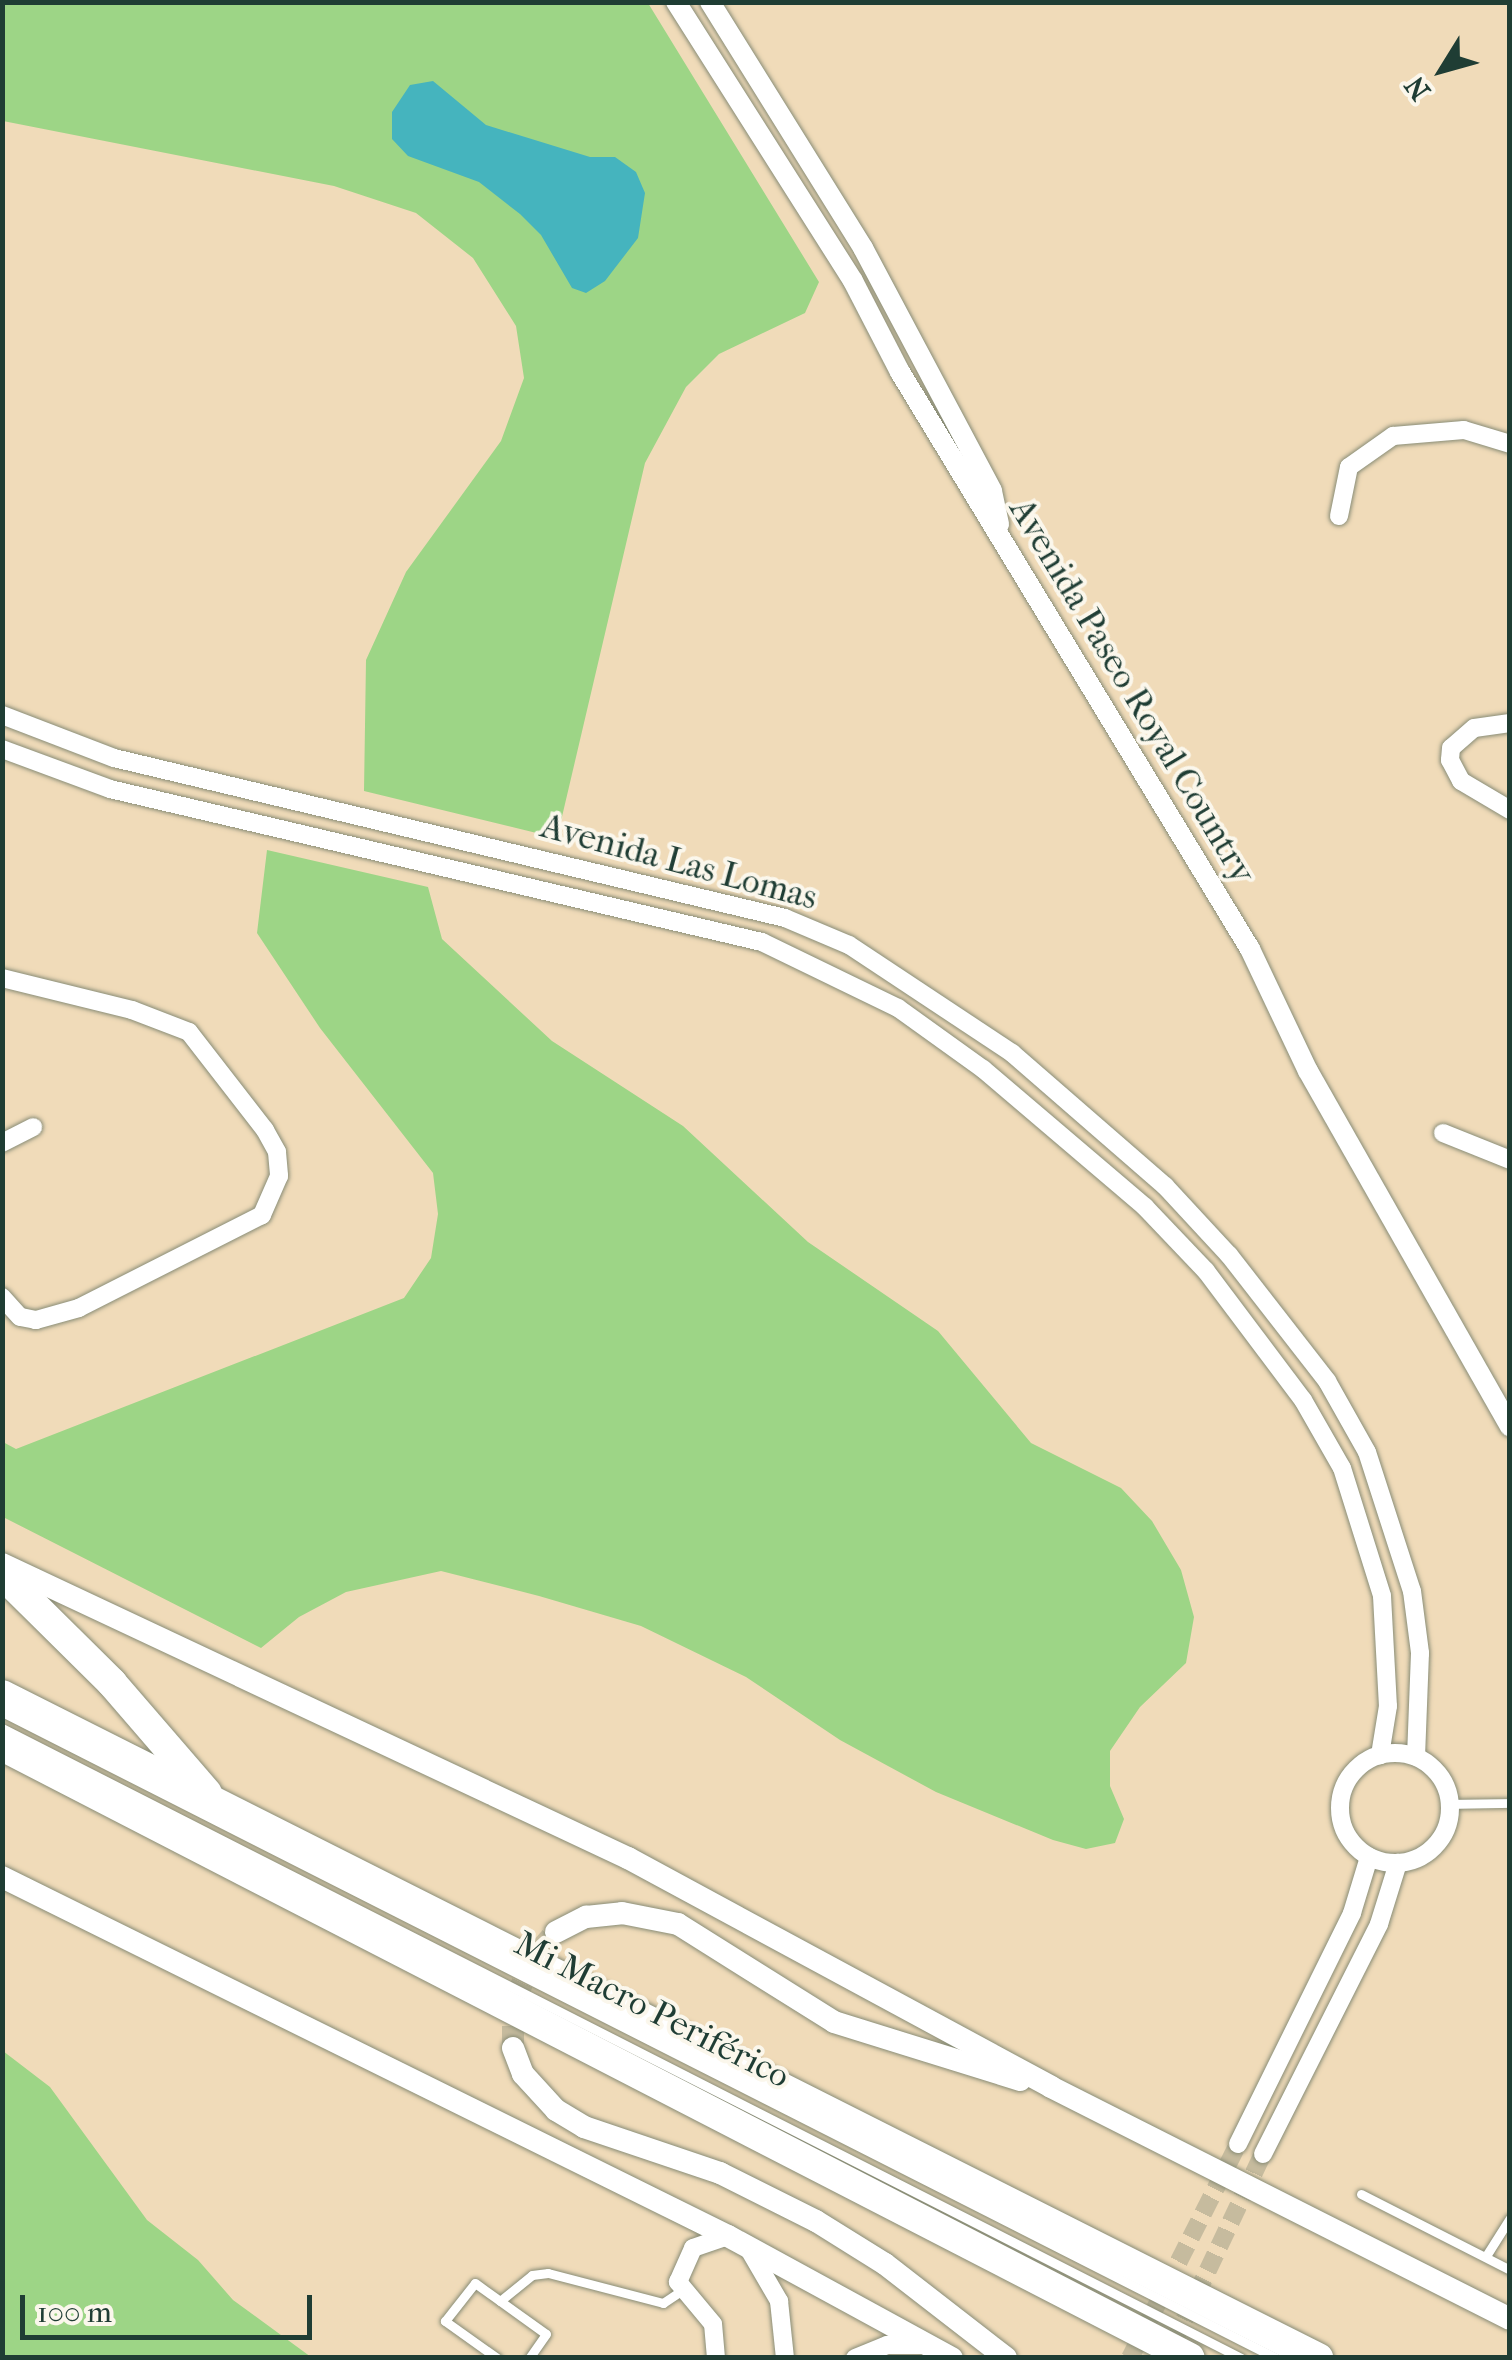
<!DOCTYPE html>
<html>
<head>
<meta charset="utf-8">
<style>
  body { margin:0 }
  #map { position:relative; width:1512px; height:2360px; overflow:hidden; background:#f0dbb9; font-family:"IM FELL French Canon",serif }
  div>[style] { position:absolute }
  .green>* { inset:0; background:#9dd586 }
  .water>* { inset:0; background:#45b4be }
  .minor-tunnel>* { height:18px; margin-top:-9px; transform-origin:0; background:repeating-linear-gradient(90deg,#c6bb9e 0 18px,transparent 0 27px) }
  .secondary-tunnel>* { height:22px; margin-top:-11px; transform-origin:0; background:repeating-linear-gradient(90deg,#c6bb9e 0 22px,transparent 0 33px) }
  .roads { filter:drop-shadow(0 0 2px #888c76) drop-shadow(0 0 2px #888c76) }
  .service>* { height:9px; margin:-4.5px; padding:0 4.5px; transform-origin:4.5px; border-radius:4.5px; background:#fff }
  .minor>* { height:18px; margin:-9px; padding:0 9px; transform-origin:9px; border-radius:9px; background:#fff }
  .minor>.ring { margin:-9px; padding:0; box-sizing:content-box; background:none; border:18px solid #fff; border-radius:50% }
  .tertiary>* { height:20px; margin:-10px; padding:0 10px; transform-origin:10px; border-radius:10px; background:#fff }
  .secondary>* { height:22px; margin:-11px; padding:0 11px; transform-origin:11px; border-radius:11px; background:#fff }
  .motorway>* { height:30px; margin:-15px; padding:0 15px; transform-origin:15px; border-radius:15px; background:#fff }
  span { translate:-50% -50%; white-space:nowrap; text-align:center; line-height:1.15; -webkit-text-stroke:8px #fbf7ec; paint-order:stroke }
  .street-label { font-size:35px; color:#1f3d34 }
  .frame { position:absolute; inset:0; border:5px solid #1f3d34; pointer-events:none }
  .north { position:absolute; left:1392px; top:20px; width:100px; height:100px; -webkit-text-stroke:8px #fbf7ec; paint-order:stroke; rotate:233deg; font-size:28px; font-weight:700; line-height:40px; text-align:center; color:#1f3d34 }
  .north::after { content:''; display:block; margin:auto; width:35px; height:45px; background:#1f3d34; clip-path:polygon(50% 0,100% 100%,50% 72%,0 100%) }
  .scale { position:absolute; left:20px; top:2295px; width:292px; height:45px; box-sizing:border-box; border:5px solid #1f3d34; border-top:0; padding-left:12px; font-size:30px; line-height:35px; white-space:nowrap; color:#1f3d34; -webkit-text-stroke:8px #fbf7ec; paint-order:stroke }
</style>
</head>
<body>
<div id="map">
  <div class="green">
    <i style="clip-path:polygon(2px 3px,648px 3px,819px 282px,805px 313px,719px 354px,686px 387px,645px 463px,557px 838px,364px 791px,366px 660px,406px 572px,501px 441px,524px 378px,516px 326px,473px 258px,416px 213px,334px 186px,3px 121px)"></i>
    <i style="clip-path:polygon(267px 850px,428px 887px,442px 939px,552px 1041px,683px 1126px,808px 1242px,938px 1331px,1031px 1443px,1121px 1488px,1152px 1521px,1181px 1570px,1194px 1617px,1186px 1663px,1140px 1707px,1110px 1751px,1110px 1786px,1124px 1819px,1115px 1843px,1086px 1849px,1053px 1840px,936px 1792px,840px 1740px,746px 1677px,641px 1626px,539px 1596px,441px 1571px,346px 1592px,299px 1617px,261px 1648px,3px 1517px,3px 1442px,16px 1449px,404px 1298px,431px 1258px,438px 1214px,433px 1173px,320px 1028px,257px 933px)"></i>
    <i style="clip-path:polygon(3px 2051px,50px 2087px,147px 2220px,198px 2260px,233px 2300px,311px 2357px,3px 2357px)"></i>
  </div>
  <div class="water">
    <i style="clip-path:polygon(433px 81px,486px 125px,590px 157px,615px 157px,636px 172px,645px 193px,638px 238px,605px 281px,586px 293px,572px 288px,541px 235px,520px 214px,479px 182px,408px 156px,392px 139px,392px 112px,410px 85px)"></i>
  </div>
  <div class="minor-tunnel">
    <i style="left:1173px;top:2344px;width:210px;rotate:-64.7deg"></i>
    <i style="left:1130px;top:2358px;width:240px;rotate:-63.2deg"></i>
  </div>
  <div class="secondary-tunnel">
    <i style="left:513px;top:2048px;width:45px;rotate:-90deg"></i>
    <i style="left:513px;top:2003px;width:54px;rotate:-64.9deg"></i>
    <i style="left:536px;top:1954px;width:30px;rotate:-48deg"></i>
  </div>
  <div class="roads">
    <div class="service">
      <i style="left:2px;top:1712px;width:1428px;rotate:26.89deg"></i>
      <i style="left:2px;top:1728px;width:1390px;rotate:26.95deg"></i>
      <i style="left:1450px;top:1804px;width:60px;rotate:-1deg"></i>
      <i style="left:1361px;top:2194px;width:167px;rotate:27deg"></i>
      <i style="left:1486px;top:2256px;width:45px;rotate:-57.7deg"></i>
      <i style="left:500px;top:2301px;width:41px;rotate:-39.1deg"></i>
      <i style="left:532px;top:2275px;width:16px;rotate:-7deg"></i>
      <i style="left:548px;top:2273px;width:119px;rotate:14.6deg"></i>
      <i style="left:663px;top:2303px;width:22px;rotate:-34deg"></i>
      <i style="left:497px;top:2358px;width:64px;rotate:-144.6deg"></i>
      <i style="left:445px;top:2321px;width:48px;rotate:-51.7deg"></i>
      <i style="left:475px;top:2283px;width:87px;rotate:35.7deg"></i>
      <i style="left:546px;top:2334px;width:29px;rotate:125deg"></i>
    </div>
    <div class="minor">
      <i style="left:1339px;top:516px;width:50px;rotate:-78.5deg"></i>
      <i style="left:1349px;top:467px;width:54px;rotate:-35.2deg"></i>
      <i style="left:1393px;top:436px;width:71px;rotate:-4.8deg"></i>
      <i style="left:1464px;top:430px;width:48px;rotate:16.9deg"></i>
      <i style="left:2px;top:715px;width:120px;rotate:21deg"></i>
      <i style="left:114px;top:758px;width:690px;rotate:13.41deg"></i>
      <i style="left:785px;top:918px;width:69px;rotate:22.9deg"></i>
      <i style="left:849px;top:945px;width:196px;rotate:33.5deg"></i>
      <i style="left:1012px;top:1053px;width:203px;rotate:41deg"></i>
      <i style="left:1165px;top:1186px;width:94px;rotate:47.2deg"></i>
      <i style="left:1229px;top:1255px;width:160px;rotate:52.1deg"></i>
      <i style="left:1327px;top:1381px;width:81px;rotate:60.6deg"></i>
      <i style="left:1367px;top:1452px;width:146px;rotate:72.1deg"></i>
      <i style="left:1412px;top:1591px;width:63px;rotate:82.6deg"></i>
      <i style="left:1420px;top:1653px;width:104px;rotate:92.2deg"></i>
      <i style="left:1510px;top:723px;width:36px;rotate:172deg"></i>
      <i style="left:1474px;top:728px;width:30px;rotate:139deg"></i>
      <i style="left:1451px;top:748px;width:12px;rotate:95deg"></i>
      <i style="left:1450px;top:760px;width:24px;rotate:62deg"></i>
      <i style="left:1461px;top:781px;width:57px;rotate:30.6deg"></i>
      <i style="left:2px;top:749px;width:115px;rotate:20.3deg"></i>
      <i style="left:110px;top:789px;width:670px;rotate:13.21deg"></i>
      <i style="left:762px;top:942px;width:151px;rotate:25.9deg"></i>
      <i style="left:898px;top:1008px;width:105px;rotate:35.7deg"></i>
      <i style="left:983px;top:1069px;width:213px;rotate:40.4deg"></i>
      <i style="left:1145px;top:1207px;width:88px;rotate:46.4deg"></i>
      <i style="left:1206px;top:1271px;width:161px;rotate:53.1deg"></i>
      <i style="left:1303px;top:1400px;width:78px;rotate:60.2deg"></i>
      <i style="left:1342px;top:1468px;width:134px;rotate:72.6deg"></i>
      <i style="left:1382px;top:1596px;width:110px;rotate:86.9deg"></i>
      <i style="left:1388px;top:1706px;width:50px;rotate:99.3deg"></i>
      <i style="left:2px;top:978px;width:134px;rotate:13.8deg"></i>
      <i style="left:132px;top:1010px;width:61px;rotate:21.1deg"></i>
      <i style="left:189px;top:1032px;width:124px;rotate:52.2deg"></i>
      <i style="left:265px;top:1130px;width:25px;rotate:61deg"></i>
      <i style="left:277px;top:1152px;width:24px;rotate:85deg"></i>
      <i style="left:279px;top:1176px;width:43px;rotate:113.6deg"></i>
      <i style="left:262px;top:1215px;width:205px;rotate:153.1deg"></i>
      <i style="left:79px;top:1308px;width:45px;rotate:164.4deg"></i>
      <i style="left:36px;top:1320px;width:16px;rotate:-169deg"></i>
      <i style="left:20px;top:1317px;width:27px;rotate:-132deg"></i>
      <i style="left:1443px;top:1133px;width:72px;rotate:21.9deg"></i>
      <i style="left:2px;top:1143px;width:35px;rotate:-27deg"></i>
      <i class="ring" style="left:1340px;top:1753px;width:92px;height:92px"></i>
      <i style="left:1238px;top:2144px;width:258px;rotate:-63.7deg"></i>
      <i style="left:1352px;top:1913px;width:59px;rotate:-73.1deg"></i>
      <i style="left:1263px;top:2154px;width:258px;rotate:-63.2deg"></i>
      <i style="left:1379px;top:1924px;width:64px;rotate:-72.7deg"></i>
      <i style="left:747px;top:2246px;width:64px;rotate:59.8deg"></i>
      <i style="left:779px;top:2301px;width:57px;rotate:84deg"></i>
      <i style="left:716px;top:2358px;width:34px;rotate:-95deg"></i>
      <i style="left:713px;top:2324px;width:55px;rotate:-129.8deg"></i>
      <i style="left:678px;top:2282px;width:37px;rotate:-66deg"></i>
      <i style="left:693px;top:2248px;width:37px;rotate:-19deg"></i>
      <i style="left:855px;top:2358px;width:35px;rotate:-22deg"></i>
      <i style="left:887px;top:2345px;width:40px"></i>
    </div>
    <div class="tertiary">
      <i style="left:676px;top:2px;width:330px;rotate:57.6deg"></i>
      <i style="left:853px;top:281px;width:102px;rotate:62.7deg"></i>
      <i style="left:900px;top:372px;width:675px;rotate:58.76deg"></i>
      <i style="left:1250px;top:949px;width:135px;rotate:64.6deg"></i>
      <i style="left:1308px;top:1071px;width:409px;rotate:60.4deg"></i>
      <i style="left:710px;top:2px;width:290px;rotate:58.1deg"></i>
      <i style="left:863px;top:248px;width:275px;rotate:62deg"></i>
      <i style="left:992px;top:491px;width:34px;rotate:78deg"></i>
    </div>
    <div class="secondary">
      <i style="left:2px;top:1564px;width:692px;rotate:25.16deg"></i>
      <i style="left:628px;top:1858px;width:481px;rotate:28.4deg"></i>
      <i style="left:1051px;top:2087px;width:514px;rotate:26.81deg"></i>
      <i style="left:2px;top:1877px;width:810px;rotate:26.31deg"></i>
      <i style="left:728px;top:2236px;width:255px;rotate:28.6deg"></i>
      <i style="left:556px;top:1932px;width:34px;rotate:-27deg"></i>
      <i style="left:586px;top:1917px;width:36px;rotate:-6deg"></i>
      <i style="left:622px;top:1913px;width:57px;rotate:11.1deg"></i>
      <i style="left:678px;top:1924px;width:184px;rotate:32.1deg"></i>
      <i style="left:834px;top:2022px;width:195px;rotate:17.3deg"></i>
      <i style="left:513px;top:2048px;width:28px;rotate:69deg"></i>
      <i style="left:523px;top:2074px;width:49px;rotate:47.5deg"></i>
      <i style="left:556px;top:2110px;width:33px;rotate:31deg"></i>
      <i style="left:584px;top:2127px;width:144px;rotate:18.7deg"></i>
      <i style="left:720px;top:2173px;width:107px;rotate:26.6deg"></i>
      <i style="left:816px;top:2221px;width:81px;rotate:31.9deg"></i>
      <i style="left:885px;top:2264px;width:153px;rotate:37.8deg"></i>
    </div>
    <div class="motorway">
      <i style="left:2px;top:1574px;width:155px;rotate:44.7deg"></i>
      <i style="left:112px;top:1683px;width:145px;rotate:49.2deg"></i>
      <i style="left:2px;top:1695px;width:1474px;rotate:26.74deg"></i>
      <i style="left:2px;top:1746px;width:1336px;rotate:27.26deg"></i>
    </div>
  </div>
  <div class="street-label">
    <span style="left:1132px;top:691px;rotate:59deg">Avenida Paseo Royal Country</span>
    <span style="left:679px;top:862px;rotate:15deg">Avenida Las Lomas</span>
    <span style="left:652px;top:2010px;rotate:27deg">Mi Macro Periférico</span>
  </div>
  <div class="frame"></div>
  <div class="north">N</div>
  <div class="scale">100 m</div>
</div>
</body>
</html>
